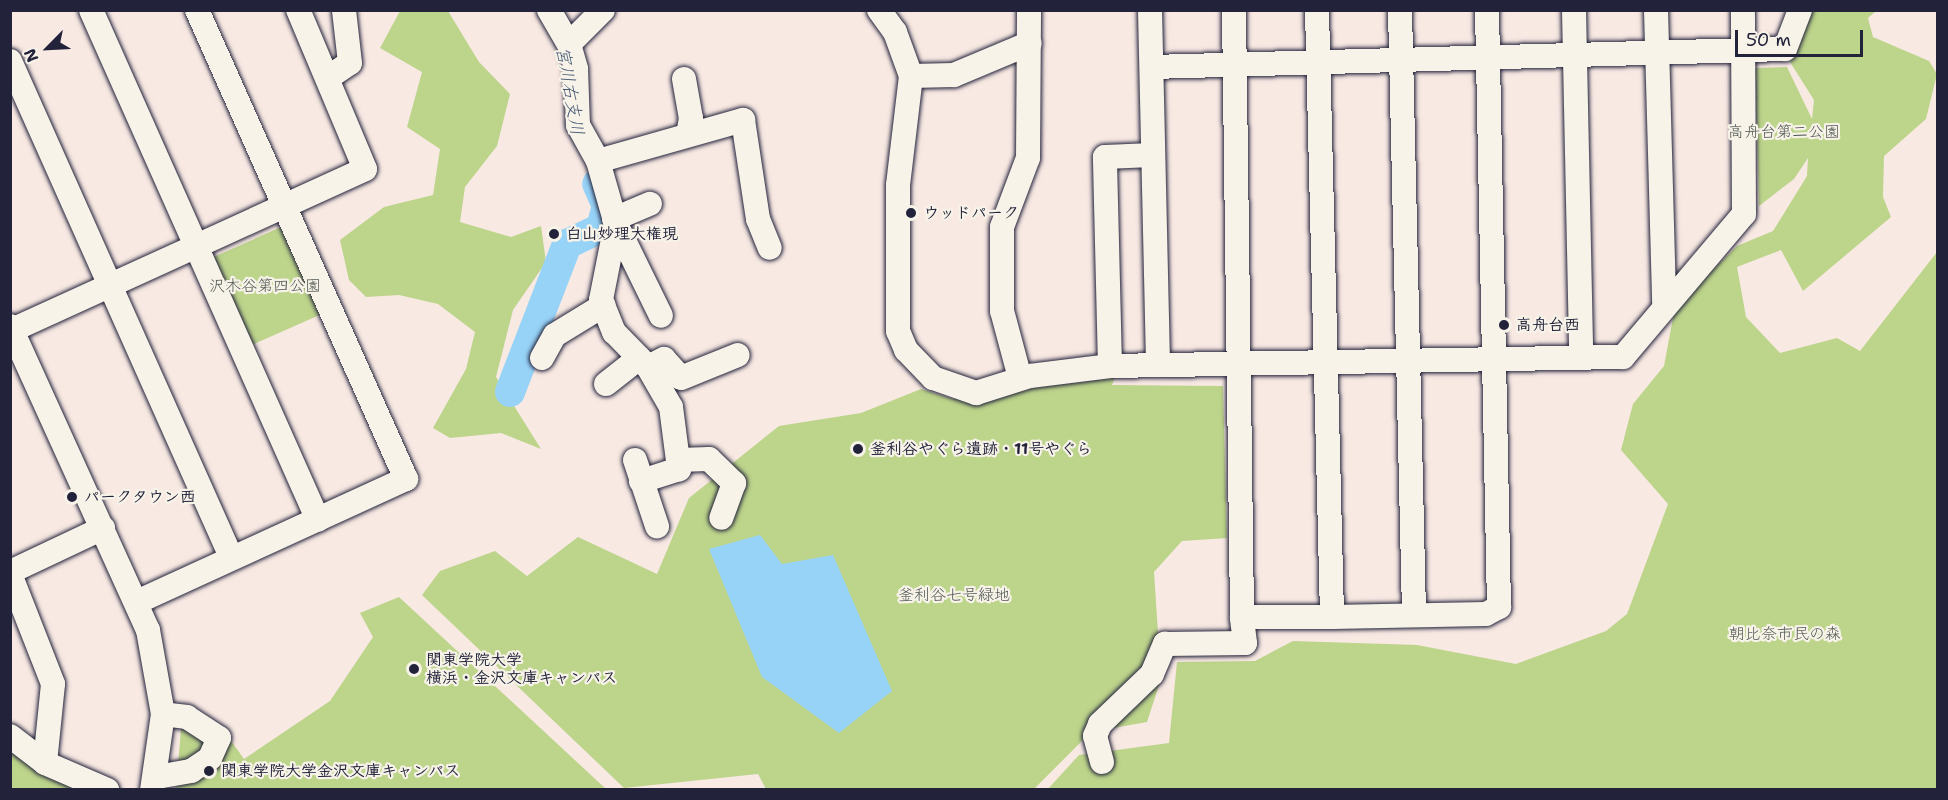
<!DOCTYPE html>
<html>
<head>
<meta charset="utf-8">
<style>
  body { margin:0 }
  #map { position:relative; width:1948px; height:800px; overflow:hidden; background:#f8e9e3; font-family:"Shantell Sans","Klee One",sans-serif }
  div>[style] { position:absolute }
  .green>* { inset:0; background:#bdd48b; transform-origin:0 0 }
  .water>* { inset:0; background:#97d3f7 }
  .river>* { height:30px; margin:-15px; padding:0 15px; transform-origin:15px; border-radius:15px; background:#97d3f7 }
  .roads { filter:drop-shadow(0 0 2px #22223b) drop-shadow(0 0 2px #22223b) }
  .minor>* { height:24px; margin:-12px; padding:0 12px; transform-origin:12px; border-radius:12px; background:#f7f3e8 }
  .dots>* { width:16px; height:16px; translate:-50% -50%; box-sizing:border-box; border:3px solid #f7f3e8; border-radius:50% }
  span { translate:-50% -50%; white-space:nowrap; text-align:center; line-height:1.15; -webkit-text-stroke:4.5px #f7f3e8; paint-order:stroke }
  .park-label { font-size:16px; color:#505753 }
  .poi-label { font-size:16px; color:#22223b; font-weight:700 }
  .left { translate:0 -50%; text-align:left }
  .water-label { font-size:18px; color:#455773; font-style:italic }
  .frame { position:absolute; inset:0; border:12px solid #22223b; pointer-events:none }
  .north { position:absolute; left:18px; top:18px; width:60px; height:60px; -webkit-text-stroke:4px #f7f3e8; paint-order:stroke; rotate:246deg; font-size:16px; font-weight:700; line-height:24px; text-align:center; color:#22223b }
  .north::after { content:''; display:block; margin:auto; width:21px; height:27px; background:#22223b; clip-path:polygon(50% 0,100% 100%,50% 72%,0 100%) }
  .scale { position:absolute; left:1735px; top:30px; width:128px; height:27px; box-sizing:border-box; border:3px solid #22223b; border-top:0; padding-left:8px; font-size:18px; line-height:21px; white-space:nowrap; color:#22223b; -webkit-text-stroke:4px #f7f3e8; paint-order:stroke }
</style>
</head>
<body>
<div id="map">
  <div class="green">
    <i style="clip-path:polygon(1809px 10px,1876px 11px,1868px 18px,1873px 37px,1929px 61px,1937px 74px,1926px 119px,1884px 156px,1883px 197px,1891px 217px,1803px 291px,1781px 250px,1737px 267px,1746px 317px,1780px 353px,1837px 338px,1860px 351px,1937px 252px,1937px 789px,1047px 790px,1079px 755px,1169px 743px,1177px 662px,1255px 661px,1293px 641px,1417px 645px,1516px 664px,1606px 631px,1627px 614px,1668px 504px,1621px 450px,1633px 404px,1664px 366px,1675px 307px,1737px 246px,1773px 231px,1807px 176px,1808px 158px,1794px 179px,1759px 206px,1755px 68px,1787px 67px,1812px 119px,1814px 100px,1790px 62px)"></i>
    <i style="clip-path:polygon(400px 11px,448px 11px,479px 62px,510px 94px,497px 146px,465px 187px,460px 222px,511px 237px,541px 226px,546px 262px,513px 310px,496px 377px,541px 449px,501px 433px,450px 438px,433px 428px,466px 369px,475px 332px,438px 304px,399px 295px,366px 297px,349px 280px,340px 240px,384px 207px,433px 195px,440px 149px,407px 127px,422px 72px,380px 48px)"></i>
    <i style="left:281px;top:227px;width:96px;height:77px;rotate:66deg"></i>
    <i style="clip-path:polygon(1083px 377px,1115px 377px,1112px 385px,1223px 386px,1227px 538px,1182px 541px,1154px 572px,1161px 679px,1147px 722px,1091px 732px,1034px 789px,766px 789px,758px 774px,624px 788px,422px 595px,440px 571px,495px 551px,527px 576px,578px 537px,657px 574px,689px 498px,779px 426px,861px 413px,921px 389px,953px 399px)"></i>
    <i style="clip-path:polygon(399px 597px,606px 789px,176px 790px,183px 705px,222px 728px,244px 759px,330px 701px,373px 637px,360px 613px)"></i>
    <i style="clip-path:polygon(10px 750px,35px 770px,75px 789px,11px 789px)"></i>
  </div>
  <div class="water">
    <i style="clip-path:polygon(760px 535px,782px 564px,833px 555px,892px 691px,839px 733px,762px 677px,709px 549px)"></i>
  </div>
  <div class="river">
    <i style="left:510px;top:392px;width:159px;rotate:-68.9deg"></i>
    <i style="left:567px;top:244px;width:38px;rotate:-25deg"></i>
    <i style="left:601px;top:228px;width:23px;rotate:-75deg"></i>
    <i style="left:607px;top:206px;width:24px;rotate:-114deg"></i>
  </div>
  <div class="roads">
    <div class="minor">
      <i style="left:91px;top:10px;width:558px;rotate:66.01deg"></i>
      <i style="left:549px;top:10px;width:39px;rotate:60deg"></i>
      <i style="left:569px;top:44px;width:26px;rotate:74deg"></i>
      <i style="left:576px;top:69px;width:56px;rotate:88deg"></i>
      <i style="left:578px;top:125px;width:41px;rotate:60.9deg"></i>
      <i style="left:598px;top:161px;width:66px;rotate:74.1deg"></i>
      <i style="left:616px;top:224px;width:77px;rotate:101.2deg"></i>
      <i style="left:601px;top:300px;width:35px;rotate:68deg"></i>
      <i style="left:614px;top:332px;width:49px;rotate:45.8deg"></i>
      <i style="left:648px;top:367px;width:46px;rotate:60.1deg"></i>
      <i style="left:671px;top:407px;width:63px;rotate:82.6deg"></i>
      <i style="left:679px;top:469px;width:40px;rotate:162deg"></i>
      <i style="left:879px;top:10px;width:27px;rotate:54deg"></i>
      <i style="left:895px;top:32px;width:47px;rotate:70deg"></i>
      <i style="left:911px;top:76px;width:110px;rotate:96.8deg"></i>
      <i style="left:898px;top:185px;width:146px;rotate:90deg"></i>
      <i style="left:898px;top:331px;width:21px;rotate:67deg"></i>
      <i style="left:906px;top:350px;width:39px;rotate:46deg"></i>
      <i style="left:933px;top:378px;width:46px;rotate:19.2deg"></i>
      <i style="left:976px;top:393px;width:57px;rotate:-17.5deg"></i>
      <i style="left:1030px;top:376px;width:81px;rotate:-7.1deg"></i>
      <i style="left:1110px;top:366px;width:513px;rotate:-1.01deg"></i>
      <i style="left:1623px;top:357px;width:187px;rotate:-49.8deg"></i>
      <i style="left:1744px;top:214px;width:204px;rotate:-90.3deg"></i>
      <i style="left:1150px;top:10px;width:355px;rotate:88.7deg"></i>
      <i style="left:1234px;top:10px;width:607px;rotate:89.24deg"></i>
      <i style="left:1242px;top:617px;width:90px"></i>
      <i style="left:1332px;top:617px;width:154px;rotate:-1.1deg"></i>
      <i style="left:1486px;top:614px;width:15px;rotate:-28deg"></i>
      <i style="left:1499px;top:607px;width:597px;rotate:-91.15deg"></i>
      <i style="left:1317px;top:10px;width:607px;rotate:88.58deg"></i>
      <i style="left:1400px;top:10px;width:605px;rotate:88.67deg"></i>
      <i style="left:1574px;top:10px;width:346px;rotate:88.8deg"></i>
      <i style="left:1656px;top:10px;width:293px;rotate:88.4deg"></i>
      <i style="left:569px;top:44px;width:48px;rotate:-45deg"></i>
      <i style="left:10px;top:61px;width:543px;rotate:65.98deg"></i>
      <i style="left:1152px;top:67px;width:633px;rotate:-1.63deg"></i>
      <i style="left:1785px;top:49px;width:42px;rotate:-69deg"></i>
      <i style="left:911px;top:76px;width:43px;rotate:-1.3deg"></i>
      <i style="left:954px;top:75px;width:82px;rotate:-22.8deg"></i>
      <i style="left:329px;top:77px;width:25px;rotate:-34deg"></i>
      <i style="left:350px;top:63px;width:53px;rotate:-96.5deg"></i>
      <i style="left:684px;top:79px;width:40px;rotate:80deg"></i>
      <i style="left:691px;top:118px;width:17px;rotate:100deg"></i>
      <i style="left:598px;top:161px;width:151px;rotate:-15.8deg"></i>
      <i style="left:743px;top:120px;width:100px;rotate:81.4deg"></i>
      <i style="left:758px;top:219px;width:31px;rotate:68deg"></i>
      <i style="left:614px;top:219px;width:39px;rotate:-23deg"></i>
      <i style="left:616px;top:224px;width:102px;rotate:63.9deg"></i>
      <i style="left:10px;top:326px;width:334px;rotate:65.6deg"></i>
      <i style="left:148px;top:630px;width:85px;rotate:79.9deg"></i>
      <i style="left:163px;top:714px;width:77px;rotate:98.2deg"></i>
      <i style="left:10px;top:331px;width:390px;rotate:-24.5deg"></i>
      <i style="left:365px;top:169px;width:173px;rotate:-112.8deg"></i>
      <i style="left:542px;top:358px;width:26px;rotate:-61deg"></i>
      <i style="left:555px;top:335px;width:57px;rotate:-31.5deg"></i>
      <i style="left:1110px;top:366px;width:209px;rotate:-91.4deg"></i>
      <i style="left:1105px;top:157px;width:47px;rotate:-2.4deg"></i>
      <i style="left:648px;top:367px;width:18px;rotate:-27deg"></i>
      <i style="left:664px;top:359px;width:25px;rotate:48deg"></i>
      <i style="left:681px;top:378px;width:61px;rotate:-22deg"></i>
      <i style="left:1020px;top:378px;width:69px;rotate:-105deg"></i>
      <i style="left:1002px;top:311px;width:84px;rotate:-90deg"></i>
      <i style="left:1002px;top:227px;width:74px;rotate:-69.4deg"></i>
      <i style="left:1028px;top:158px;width:148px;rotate:-89.6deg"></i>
      <i style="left:606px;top:384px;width:42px;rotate:-38.2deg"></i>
      <i style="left:635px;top:460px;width:70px;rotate:71.6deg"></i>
      <i style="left:678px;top:460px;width:31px;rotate:-2deg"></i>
      <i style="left:709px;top:459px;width:35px;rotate:44deg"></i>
      <i style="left:734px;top:483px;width:37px;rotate:110deg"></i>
      <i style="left:10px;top:572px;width:103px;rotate:-25.3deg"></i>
      <i style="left:10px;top:574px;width:118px;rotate:68.6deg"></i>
      <i style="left:53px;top:684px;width:79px;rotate:95.8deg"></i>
      <i style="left:137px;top:602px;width:296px;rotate:-24.6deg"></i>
      <i style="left:406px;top:479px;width:513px;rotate:-114.02deg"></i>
      <i style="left:10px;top:736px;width:44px;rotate:37.6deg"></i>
      <i style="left:45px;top:763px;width:68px;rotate:23.5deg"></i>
      <i style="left:1102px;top:762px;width:27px;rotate:-105deg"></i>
      <i style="left:1095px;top:736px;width:13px;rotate:-67deg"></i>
      <i style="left:1100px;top:724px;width:72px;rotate:-43.9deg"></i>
      <i style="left:1152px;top:674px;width:33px;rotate:-67deg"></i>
      <i style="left:1165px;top:644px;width:80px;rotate:-0.7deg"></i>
      <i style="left:1245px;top:643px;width:26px;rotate:-97deg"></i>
      <i style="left:157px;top:777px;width:35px;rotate:-10deg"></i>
      <i style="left:191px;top:771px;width:23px;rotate:-34deg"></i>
      <i style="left:210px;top:758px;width:22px;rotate:-66deg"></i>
      <i style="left:219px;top:738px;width:38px;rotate:-147deg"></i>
      <i style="left:187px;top:717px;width:24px;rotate:-173deg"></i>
    </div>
  </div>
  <div class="dots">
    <i style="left:911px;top:213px;background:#22223b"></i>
    <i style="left:554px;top:234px;background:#22223b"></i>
    <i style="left:1504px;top:325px;background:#22223b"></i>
    <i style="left:858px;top:449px;background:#22223b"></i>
    <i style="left:72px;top:497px;background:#22223b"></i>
    <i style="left:414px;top:669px;background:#22223b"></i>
    <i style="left:209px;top:771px;background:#22223b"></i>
  </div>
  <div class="park-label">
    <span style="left:1784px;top:132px">高舟台第二公園</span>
    <span style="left:265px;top:286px">沢木谷第四公園</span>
    <span style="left:954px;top:595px">釜利谷七号緑地</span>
    <span style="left:1785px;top:634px">朝比奈市民の森</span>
  </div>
  <div class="poi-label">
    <span class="left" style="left:923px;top:213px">ウッドパーク</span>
    <span class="left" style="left:566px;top:234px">白山妙理大権現</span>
    <span class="left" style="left:1516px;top:325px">高舟台西</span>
    <span class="left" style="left:870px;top:449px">釜利谷やぐら遺跡・11号やぐら</span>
    <span class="left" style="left:84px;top:497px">パークタウン西</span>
    <span class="left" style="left:426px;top:669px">関東学院大学<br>横浜・金沢文庫キャンパス</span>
    <span class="left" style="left:221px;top:771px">関東学院大学金沢文庫キャンパス</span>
  </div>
  <div class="water-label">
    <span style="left:570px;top:91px;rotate:80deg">宮川右支川</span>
  </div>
  <div class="frame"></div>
  <div class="north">N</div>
  <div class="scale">50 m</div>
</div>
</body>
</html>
